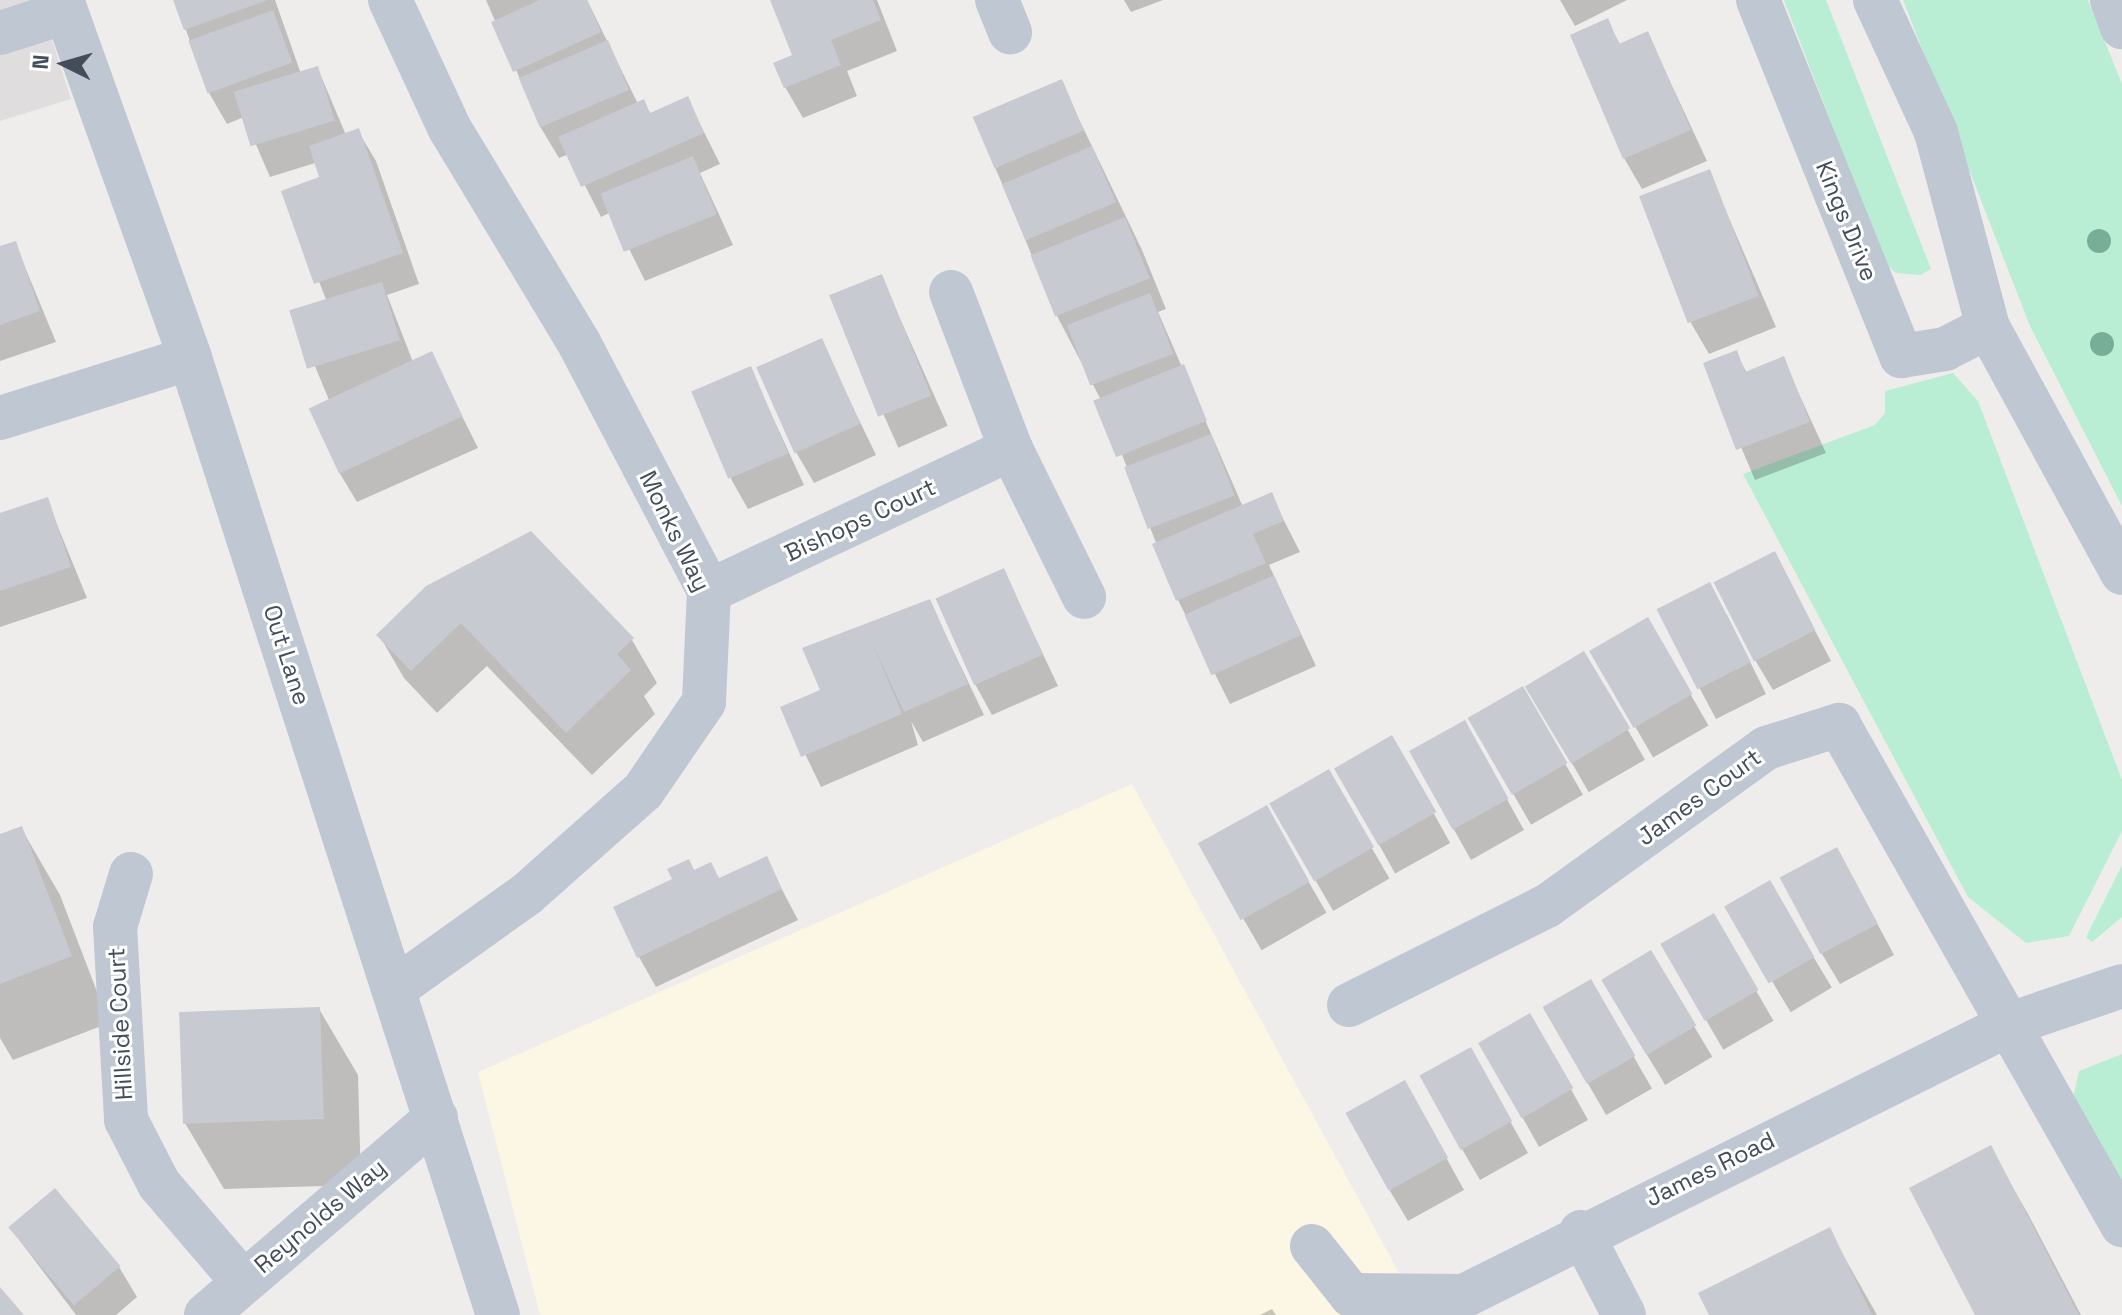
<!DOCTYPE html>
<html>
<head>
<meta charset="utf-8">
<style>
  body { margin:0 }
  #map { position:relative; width:2122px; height:1315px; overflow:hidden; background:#efecec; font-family:"Space Grotesk",sans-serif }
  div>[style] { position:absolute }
  .commercial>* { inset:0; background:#fbf7e4 }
  .education>* { inset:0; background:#e0ddde }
  .green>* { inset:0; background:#b9eed4 }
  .shadow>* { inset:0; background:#0003; transform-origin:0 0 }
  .building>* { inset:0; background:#c8cad2; transform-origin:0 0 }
  .minor>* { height:44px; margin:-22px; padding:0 22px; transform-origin:22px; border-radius:22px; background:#bfc7d2 }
  .trees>* { width:24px; height:24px; margin:-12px; border-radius:50%; background:#77ae98 }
  span { translate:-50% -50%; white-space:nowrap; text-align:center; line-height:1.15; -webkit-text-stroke:6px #fff; paint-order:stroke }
  .street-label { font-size:24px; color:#444d5a }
  .north { position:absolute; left:24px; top:24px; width:80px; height:80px; -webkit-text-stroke:6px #fff; paint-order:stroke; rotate:275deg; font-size:22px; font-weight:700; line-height:32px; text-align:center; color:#444d5a }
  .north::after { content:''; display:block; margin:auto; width:28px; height:36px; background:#444d5a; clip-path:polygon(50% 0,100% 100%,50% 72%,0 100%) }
</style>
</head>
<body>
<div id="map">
  <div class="commercial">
    <i style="clip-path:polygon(1132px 784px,1422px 1315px,540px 1315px,478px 1072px)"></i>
  </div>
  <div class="education">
    <i style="clip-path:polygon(0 0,39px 0,71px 99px,0 121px)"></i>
  </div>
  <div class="green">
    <i style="clip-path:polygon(1784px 0,1826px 0,1931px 269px,1920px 275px,1896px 273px,1885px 263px)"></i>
    <i style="clip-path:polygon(1903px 0,2088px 0,2122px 84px,2122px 506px,2030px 326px)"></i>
    <i style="clip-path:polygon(1953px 373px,1978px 401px,2122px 780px,2122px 831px,2069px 936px,2026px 943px,1968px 897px,1743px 474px,1875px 425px,1885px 413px,1885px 391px)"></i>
    <i style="clip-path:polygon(2122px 865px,2122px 917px,2092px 942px,2086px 937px)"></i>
    <i style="clip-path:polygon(2122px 1054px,2122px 1196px,2071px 1108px,2079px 1071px)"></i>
  </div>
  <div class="shadow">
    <i style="clip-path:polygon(175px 0,275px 0,301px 74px,318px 69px,346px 135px,358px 131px,376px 161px,419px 284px,387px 295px,413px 362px,431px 354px,478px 448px,357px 502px,339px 472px,329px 400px,293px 313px,327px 302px,284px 192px,322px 179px,315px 163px,270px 177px,244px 117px,227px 124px,209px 93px)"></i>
    <i style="clip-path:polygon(486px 0,587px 0,638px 104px,650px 115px,687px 98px,720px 164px,700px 173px,733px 245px,645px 281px,611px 212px,601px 217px,569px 154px,559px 158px,541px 128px)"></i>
    <i style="clip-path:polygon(772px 0,877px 0,897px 51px,847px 71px,857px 96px,803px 118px,785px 87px,795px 56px)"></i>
    <i style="clip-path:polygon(1124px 0,1163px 0,1131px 12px)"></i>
    <i style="clip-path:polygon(1560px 0,1627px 0,1575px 26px)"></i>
    <i style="clip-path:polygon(1607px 21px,1621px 46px,1648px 34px,1707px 161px,1642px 189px,1624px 158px)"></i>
    <i style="clip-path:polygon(1061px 82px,1142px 250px,1166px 309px,1158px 312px,1243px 507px,1271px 495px,1300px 552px,1269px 565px,1316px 666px,1230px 704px,1178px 600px,1101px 400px,1057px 316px,975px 119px)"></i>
    <i style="clip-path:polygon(1709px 172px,1776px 327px,1709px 354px,1691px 323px)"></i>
    <i style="clip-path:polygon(15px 243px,56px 342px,0 361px,0 248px)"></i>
    <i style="left:881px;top:276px;width:164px;height:54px;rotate:66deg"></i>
    <i style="clip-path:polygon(821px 341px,876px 455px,814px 483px,796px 452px)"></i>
    <i style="clip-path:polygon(1736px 353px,1747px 373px,1783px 359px,1826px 453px,1755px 480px,1706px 364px)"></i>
    <i style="clip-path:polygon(750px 368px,804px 485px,748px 509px,731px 479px)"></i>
    <i style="clip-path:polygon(47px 500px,87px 598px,0 627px,0 516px)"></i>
    <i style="clip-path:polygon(1774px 553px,1831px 661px,1773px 690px,1755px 660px)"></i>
    <i style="clip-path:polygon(1004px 571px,1058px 686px,992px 715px,975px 684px)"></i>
    <i style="clip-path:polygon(428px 588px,632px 640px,657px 683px,644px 696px,655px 714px,592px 775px,487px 666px,437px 713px,404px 678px,379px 635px)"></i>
    <i style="clip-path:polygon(930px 602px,984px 715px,923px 742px,911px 721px,918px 745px,821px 787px,783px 708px,822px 691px,805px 649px)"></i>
    <i style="clip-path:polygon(1658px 610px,1727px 615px,1766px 694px,1716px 719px)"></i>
    <i style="left:1647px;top:619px;width:123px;height:64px;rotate:60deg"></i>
    <i style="left:1584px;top:654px;width:122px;height:65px;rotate:60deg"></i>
    <i style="left:1522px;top:689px;width:122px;height:60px;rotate:60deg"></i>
    <i style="left:1392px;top:738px;width:120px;height:63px;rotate:61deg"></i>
    <i style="clip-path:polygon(1411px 753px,1482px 754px,1524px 830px,1471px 860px)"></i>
    <i style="left:1328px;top:772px;width:123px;height:65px;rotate:60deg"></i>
    <i style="left:1266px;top:808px;width:121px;height:75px;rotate:60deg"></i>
    <i style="clip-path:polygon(21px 828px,60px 895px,109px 1023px,13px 1060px,0 1038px,0 836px)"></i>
    <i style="clip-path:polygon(766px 859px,798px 920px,656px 987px,639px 957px,694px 872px,719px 881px)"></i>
    <i style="clip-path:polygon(1854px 880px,1894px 955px,1840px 984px,1822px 954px)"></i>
    <i style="left:1769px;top:883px;width:122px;height:48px;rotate:59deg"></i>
    <i style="left:1713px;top:916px;width:121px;height:58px;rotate:60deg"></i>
    <i style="left:1650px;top:953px;width:121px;height:55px;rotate:59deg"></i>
    <i style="left:1590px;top:981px;width:124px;height:53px;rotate:60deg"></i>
    <i style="clip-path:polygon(319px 1009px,358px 1075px,361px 1185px,224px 1189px,185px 1123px)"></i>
    <i style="clip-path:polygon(1481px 1043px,1547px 1046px,1588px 1120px,1539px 1147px)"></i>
    <i style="clip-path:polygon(1487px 1080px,1528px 1153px,1480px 1180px,1462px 1149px)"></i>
    <i style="clip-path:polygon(1422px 1114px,1464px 1190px,1408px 1221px,1390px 1191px)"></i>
    <i style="clip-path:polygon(1990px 1148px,2028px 1214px,2081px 1315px,1977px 1315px)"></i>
    <i style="clip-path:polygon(11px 1229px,119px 1267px,137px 1297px,116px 1315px,76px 1315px)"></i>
    <i style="clip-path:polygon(1829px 1230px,1877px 1315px,1711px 1315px)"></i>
    <i style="clip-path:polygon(1272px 1309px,1276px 1315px,1260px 1315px)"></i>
  </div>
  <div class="building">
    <i style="clip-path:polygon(173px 0,268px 0,184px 30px)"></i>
    <i style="clip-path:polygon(540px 0,587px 0,601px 32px,513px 72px,491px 22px)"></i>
    <i style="clip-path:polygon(770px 0,873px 0,881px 20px,831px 40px,841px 65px,784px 88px,773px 63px,792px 55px)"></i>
    <i style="left:273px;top:10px;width:56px;height:90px;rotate:70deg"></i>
    <i style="clip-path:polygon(1608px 18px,1619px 44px,1648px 31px,1691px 130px,1623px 159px,1570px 35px)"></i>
    <i style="left:608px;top:40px;width:54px;height:97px;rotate:67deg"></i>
    <i style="left:318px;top:66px;width:57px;height:88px;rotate:73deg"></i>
    <i style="left:1062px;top:79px;width:56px;height:97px;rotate:67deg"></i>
    <i style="clip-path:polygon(688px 96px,704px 133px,581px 187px,558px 137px,644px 99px,650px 113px)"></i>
    <i style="clip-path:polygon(359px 128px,403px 253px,314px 284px,281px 191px,319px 177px,309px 146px)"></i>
    <i style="left:1092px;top:146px;width:61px;height:98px;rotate:67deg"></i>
    <i style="left:693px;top:156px;width:63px;height:100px;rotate:68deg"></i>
    <i style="left:1710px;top:169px;width:136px;height:76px;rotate:69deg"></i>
    <i style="left:1125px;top:217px;width:66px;height:102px;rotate:68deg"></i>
    <i style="clip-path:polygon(16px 241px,40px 311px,0 325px,0 246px)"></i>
    <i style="left:882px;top:274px;width:131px;height:57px;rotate:68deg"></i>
    <i style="left:382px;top:282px;width:61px;height:97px;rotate:73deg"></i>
    <i style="left:1150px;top:293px;width:65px;height:89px;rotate:69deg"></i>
    <i style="left:822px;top:338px;width:94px;height:72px;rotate:66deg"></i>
    <i style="clip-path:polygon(1737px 350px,1745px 372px,1784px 356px,1810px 422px,1736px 450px,1703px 363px)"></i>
    <i style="left:432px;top:351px;width:72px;height:136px;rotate:65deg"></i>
    <i style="left:1184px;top:364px;width:61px;height:98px;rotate:68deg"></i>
    <i style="left:751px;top:366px;width:95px;height:65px;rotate:67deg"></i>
    <i style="left:1211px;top:434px;width:66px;height:93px;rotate:69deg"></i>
    <i style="clip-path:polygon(1272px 492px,1284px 521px,1253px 534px,1266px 563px,1176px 601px,1152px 544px)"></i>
    <i style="clip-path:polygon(48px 497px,71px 567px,0 591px,0 513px)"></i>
    <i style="clip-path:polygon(531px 531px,634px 638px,617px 654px,631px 670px,566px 733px,461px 623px,411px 671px,376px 635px,426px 586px)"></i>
    <i style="left:1775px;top:551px;width:89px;height:69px;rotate:63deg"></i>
    <i style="left:1004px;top:568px;width:95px;height:75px;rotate:66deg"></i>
    <i style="left:1274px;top:575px;width:66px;height:98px;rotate:66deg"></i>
    <i style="left:1710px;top:582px;width:90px;height:60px;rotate:63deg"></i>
    <i style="clip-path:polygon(930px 599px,968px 684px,904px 712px,872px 642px,902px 714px,801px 757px,780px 707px,820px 690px,802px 648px)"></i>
    <i style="left:1648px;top:617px;width:89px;height:68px;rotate:60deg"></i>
    <i style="left:1584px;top:651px;width:90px;height:69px;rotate:59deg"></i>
    <i style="left:1523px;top:686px;width:89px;height:64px;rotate:60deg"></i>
    <i style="left:1465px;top:720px;width:90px;height:64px;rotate:61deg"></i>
    <i style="left:1392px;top:735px;width:89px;height:67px;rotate:60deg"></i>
    <i style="left:1329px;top:769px;width:90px;height:69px;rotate:60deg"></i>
    <i style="left:1267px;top:805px;width:88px;height:79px;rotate:61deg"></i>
    <i style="clip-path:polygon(22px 826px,72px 956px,0 984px,0 834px)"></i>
    <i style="left:1837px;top:847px;width:87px;height:65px;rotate:62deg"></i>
    <i style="clip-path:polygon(767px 856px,782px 889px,637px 958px,613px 907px,672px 879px,667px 869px,689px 859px,694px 870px,711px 862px,719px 878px)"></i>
    <i style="left:1770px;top:880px;width:89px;height:53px;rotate:60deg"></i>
    <i style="left:1714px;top:913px;width:89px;height:62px;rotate:60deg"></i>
    <i style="left:1651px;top:950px;width:88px;height:58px;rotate:59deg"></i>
    <i style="left:1591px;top:979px;width:89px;height:56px;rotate:60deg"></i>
    <i style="left:320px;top:1007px;width:112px;height:141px;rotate:88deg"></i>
    <i style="left:1530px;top:1013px;width:87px;height:60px;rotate:60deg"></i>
    <i style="left:1471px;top:1047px;width:85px;height:59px;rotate:61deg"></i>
    <i style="left:1405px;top:1080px;width:89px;height:68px;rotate:61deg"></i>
    <i style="clip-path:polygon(1991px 1145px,2079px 1315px,1975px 1315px,1909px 1188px)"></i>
    <i style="left:55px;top:1188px;width:102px;height:61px;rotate:50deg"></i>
    <i style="clip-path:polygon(1830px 1227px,1872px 1315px,1709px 1315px,1698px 1293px)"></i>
    <i style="clip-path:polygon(0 1287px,24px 1315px,0 1315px)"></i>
  </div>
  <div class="minor">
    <i style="left:62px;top:0;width:380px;rotate:70.3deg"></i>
    <i style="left:190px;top:358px;width:1005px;rotate:72.16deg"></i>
    <i style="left:390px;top:0;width:142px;rotate:65.1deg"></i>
    <i style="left:450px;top:129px;width:250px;rotate:58.9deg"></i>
    <i style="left:579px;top:343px;width:280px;rotate:62.3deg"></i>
    <i style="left:709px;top:591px;width:111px;rotate:92.6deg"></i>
    <i style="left:704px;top:702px;width:108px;rotate:124.4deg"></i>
    <i style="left:643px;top:791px;width:155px;rotate:138.4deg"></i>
    <i style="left:527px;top:894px;width:162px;rotate:144.5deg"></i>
    <i style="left:997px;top:0;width:35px;rotate:68deg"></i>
    <i style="left:1758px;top:0;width:384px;rotate:68.1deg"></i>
    <i style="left:1901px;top:356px;width:45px;rotate:-9deg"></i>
    <i style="left:1945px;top:349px;width:48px;rotate:-27.1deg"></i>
    <i style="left:1875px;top:0;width:145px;rotate:65.2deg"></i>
    <i style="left:1936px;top:132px;width:202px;rotate:75.1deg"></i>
    <i style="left:1988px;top:327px;width:280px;rotate:61.4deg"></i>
    <i style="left:2112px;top:0;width:29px;rotate:70deg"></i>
    <i style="left:0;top:33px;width:69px;rotate:-17.7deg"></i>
    <i style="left:0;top:418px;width:199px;rotate:-17.5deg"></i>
    <i style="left:1011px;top:449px;width:165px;rotate:63.7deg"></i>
    <i style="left:709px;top:591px;width:334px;rotate:-25.2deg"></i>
    <i style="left:1011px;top:449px;width:168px;rotate:-110.9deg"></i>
    <i style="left:131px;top:874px;width:55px;rotate:106.8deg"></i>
    <i style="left:115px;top:927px;width:193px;rotate:86.7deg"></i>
    <i style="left:126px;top:1120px;width:72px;rotate:62.7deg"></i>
    <i style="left:159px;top:1184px;width:128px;rotate:49.4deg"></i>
    <i style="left:1349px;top:1005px;width:221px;rotate:-26.6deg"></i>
    <i style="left:1547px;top:906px;width:270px;rotate:-35.8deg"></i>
    <i style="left:1766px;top:748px;width:77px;rotate:-17.5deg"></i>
    <i style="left:1839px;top:725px;width:575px;rotate:60.49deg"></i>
    <i style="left:1581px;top:1232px;width:93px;rotate:62.6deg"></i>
    <i style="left:1312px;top:1246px;width:63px;rotate:51.5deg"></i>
    <i style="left:1351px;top:1295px;width:113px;rotate:0.5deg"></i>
    <i style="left:1464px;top:1296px;width:610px;rotate:-26.48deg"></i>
    <i style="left:2010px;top:1024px;width:118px;rotate:-18.7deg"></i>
    <i style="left:206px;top:1315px;width:303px;rotate:-40.6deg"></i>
  </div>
  <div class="trees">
    <i style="left:2099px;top:241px"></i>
    <i style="left:2102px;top:344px"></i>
  </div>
  <div class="street-label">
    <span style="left:1847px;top:221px;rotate:68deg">Kings Drive</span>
    <span style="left:860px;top:520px;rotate:-25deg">Bishops Court</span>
    <span style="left:675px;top:531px;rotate:64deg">Monks Way</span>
    <span style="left:287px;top:655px;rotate:72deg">Out Lane</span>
    <span style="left:1699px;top:797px;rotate:-36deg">James Court</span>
    <span style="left:120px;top:1024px;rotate:-93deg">Hillside Court</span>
    <span style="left:1710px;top:1169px;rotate:-26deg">James Road</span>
    <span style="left:320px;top:1216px;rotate:-40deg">Reynolds Way</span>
  </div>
  <div class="north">N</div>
</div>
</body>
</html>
